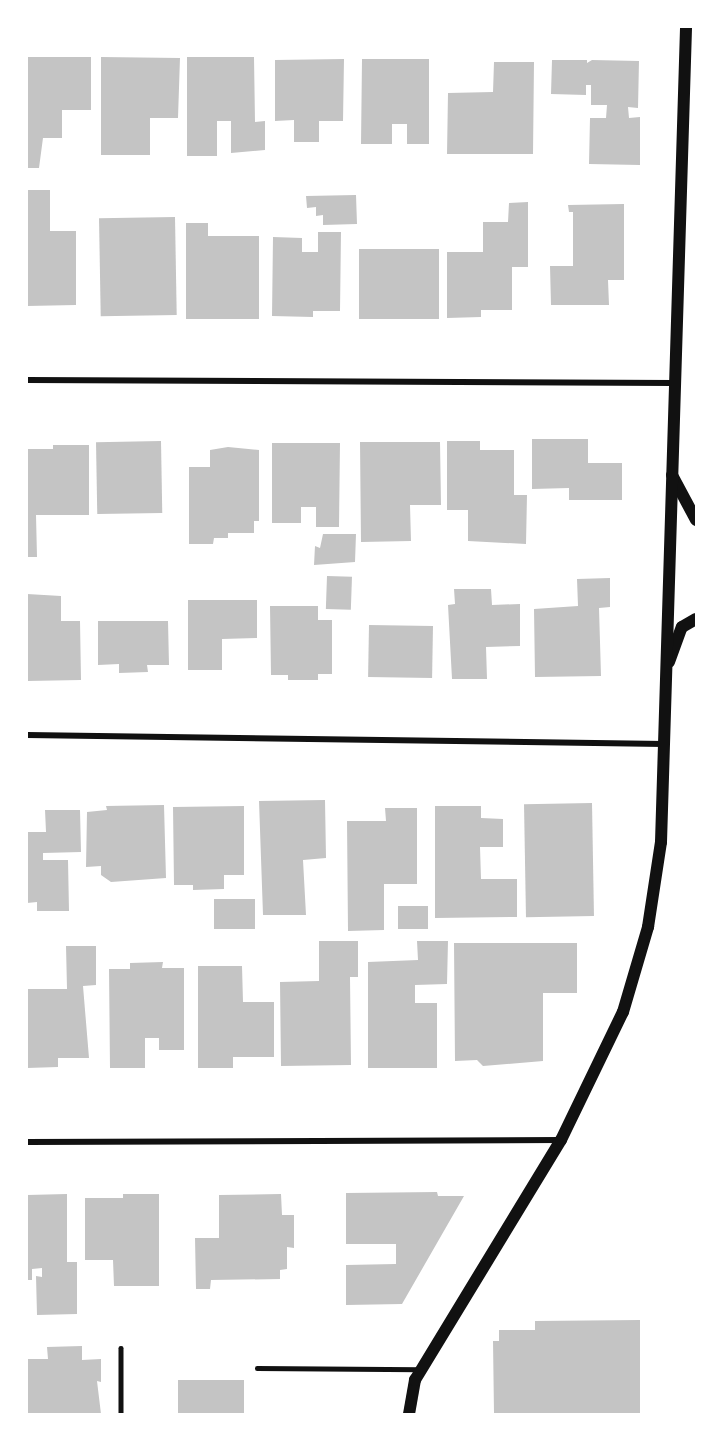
<!DOCTYPE html>
<html>
<head>
<meta charset="utf-8">
<style>
  body { margin:0 }
  #map { position:relative; width:723px; height:1441px; overflow:hidden; background:#fff; font-family:"Open Sans",sans-serif }
  div>[style] { position:absolute }
  .building>* { inset:0; background:#c4c4c4; transform-origin:0 0 }
  .service>* { height:4.5px; margin:-2.25px; padding:0 2.25px; transform-origin:2.25px; border-radius:2.25px; background:#111 }
  .minor>* { height:6px; margin:-3px; padding:0 3px; transform-origin:3px; border-radius:3px; background:#111 }
  .secondary>* { height:12px; margin:-6px; padding:0 6px; transform-origin:6px; border-radius:6px; background:#111 }
  span { translate:-50% -50%; white-space:nowrap; text-align:center; line-height:1.15; -webkit-text-stroke:6px #fff; paint-order:stroke }
  .frame { position:absolute; inset:0; border:28px solid #fff; pointer-events:none }
</style>
</head>
<body>
<div id="map">
  <div class="building">
    <i style="clip-path:polygon(27px 57px,91px 57px,91px 110px,62px 110px,62px 138px,43px 138px,39px 168px,27px 168px)"></i>
    <i style="clip-path:polygon(101px 57px,180px 58px,178px 118px,150px 118px,150px 155px,101px 155px)"></i>
    <i style="clip-path:polygon(187px 57px,254px 57px,255px 122px,265px 121px,265px 150px,231px 153px,231px 121px,217px 121px,217px 156px,187px 156px)"></i>
    <i style="clip-path:polygon(344px 59px,343px 121px,319px 121px,319px 142px,294px 142px,294px 120px,275px 121px,275px 60px)"></i>
    <i style="clip-path:polygon(362px 59px,429px 59px,429px 144px,407px 144px,407px 124px,392px 124px,392px 144px,361px 144px)"></i>
    <i style="clip-path:polygon(552px 60px,587px 60px,587px 63px,592px 60px,639px 61px,638px 108px,628px 107px,629px 118px,640px 117px,640px 165px,589px 164px,590px 118px,606px 118px,607px 105px,591px 105px,591px 85px,586px 85px,586px 95px,551px 94px)"></i>
    <i style="clip-path:polygon(494px 62px,534px 62px,533px 154px,447px 154px,448px 93px,493px 92px)"></i>
    <i style="clip-path:polygon(27px 190px,50px 190px,50px 231px,76px 231px,76px 305px,27px 306px)"></i>
    <i style="clip-path:polygon(356px 195px,357px 224px,323px 225px,323px 215px,316px 216px,316px 207px,307px 208px,306px 196px)"></i>
    <i style="clip-path:polygon(528px 202px,528px 267px,512px 267px,512px 310px,481px 310px,481px 317px,447px 318px,447px 252px,483px 252px,483px 222px,508px 222px,509px 203px)"></i>
    <i style="clip-path:polygon(624px 204px,624px 280px,608px 280px,609px 305px,551px 305px,550px 266px,573px 266px,573px 212px,569px 212px,568px 205px)"></i>
    <i style="left:175px;top:217px;width:98px;height:76px;rotate:89deg"></i>
    <i style="clip-path:polygon(186px 223px,208px 223px,208px 236px,259px 236px,259px 319px,186px 319px)"></i>
    <i style="clip-path:polygon(318px 232px,341px 232px,340px 311px,313px 311px,313px 317px,272px 316px,273px 237px,302px 238px,302px 252px,318px 252px)"></i>
    <i style="left:359px;top:249px;width:80px;height:70px"></i>
    <i style="clip-path:polygon(532px 439px,588px 439px,588px 463px,622px 463px,622px 500px,569px 500px,569px 488px,532px 489px)"></i>
    <i style="left:161px;top:441px;width:72px;height:65px;rotate:89deg"></i>
    <i style="clip-path:polygon(447px 441px,480px 441px,480px 450px,514px 450px,514px 495px,527px 495px,526px 544px,468px 541px,468px 510px,447px 510px)"></i>
    <i style="clip-path:polygon(360px 442px,440px 442px,441px 505px,410px 505px,411px 541px,361px 542px)"></i>
    <i style="clip-path:polygon(272px 443px,340px 443px,339px 527px,316px 527px,316px 507px,301px 507px,301px 523px,272px 523px)"></i>
    <i style="clip-path:polygon(53px 445px,89px 445px,89px 515px,36px 515px,37px 557px,27px 557px,27px 449px,53px 449px)"></i>
    <i style="clip-path:polygon(228px 447px,259px 450px,259px 521px,254px 521px,254px 533px,228px 533px,228px 538px,214px 538px,213px 544px,189px 544px,189px 467px,210px 467px,210px 450px)"></i>
    <i style="clip-path:polygon(323px 534px,356px 534px,355px 562px,314px 565px,315px 546px,320px 548px)"></i>
    <i style="left:327px;top:576px;width:25px;height:33px;rotate:2deg"></i>
    <i style="clip-path:polygon(610px 578px,610px 607px,599px 608px,601px 676px,535px 677px,534px 609px,578px 606px,577px 579px)"></i>
    <i style="clip-path:polygon(454px 589px,491px 589px,492px 605px,520px 604px,520px 646px,486px 647px,487px 679px,452px 679px,448px 605px,455px 604px)"></i>
    <i style="clip-path:polygon(27px 594px,61px 596px,61px 621px,80px 621px,81px 680px,27px 681px)"></i>
    <i style="clip-path:polygon(188px 600px,257px 600px,257px 638px,222px 639px,222px 670px,188px 670px)"></i>
    <i style="clip-path:polygon(270px 606px,318px 606px,318px 620px,332px 620px,332px 674px,318px 674px,318px 680px,288px 680px,288px 675px,271px 675px)"></i>
    <i style="clip-path:polygon(98px 621px,168px 621px,169px 665px,147px 665px,148px 672px,119px 673px,119px 664px,98px 665px)"></i>
    <i style="left:369px;top:625px;width:64px;height:52px;rotate:1deg"></i>
    <i style="clip-path:polygon(325px 800px,326px 858px,303px 860px,306px 915px,263px 915px,259px 801px)"></i>
    <i style="left:592px;top:803px;width:113px;height:68px;rotate:89deg"></i>
    <i style="clip-path:polygon(164px 805px,166px 878px,111px 882px,101px 875px,101px 866px,86px 867px,87px 812px,107px 810px,106px 806px)"></i>
    <i style="clip-path:polygon(244px 806px,244px 875px,224px 875px,224px 889px,193px 890px,193px 885px,174px 885px,173px 807px)"></i>
    <i style="clip-path:polygon(435px 806px,481px 806px,481px 818px,503px 819px,503px 847px,480px 847px,481px 879px,517px 879px,517px 917px,435px 918px)"></i>
    <i style="clip-path:polygon(385px 808px,417px 808px,417px 884px,384px 884px,384px 930px,348px 931px,347px 821px,386px 821px)"></i>
    <i style="clip-path:polygon(45px 810px,80px 810px,81px 852px,43px 853px,43px 860px,68px 860px,69px 911px,37px 911px,37px 902px,27px 903px,27px 832px,46px 832px)"></i>
    <i style="left:255px;top:899px;width:30px;height:41px;rotate:90deg"></i>
    <i style="left:428px;top:906px;width:23px;height:30px;rotate:90deg"></i>
    <i style="clip-path:polygon(319px 941px,358px 941px,358px 977px,350px 977px,351px 1065px,281px 1066px,280px 982px,319px 981px)"></i>
    <i style="clip-path:polygon(417px 941px,448px 941px,447px 984px,415px 985px,415px 1003px,437px 1003px,437px 1068px,368px 1068px,368px 962px,418px 960px)"></i>
    <i style="clip-path:polygon(454px 943px,577px 943px,577px 993px,543px 993px,543px 1061px,483px 1066px,477px 1060px,455px 1061px)"></i>
    <i style="clip-path:polygon(66px 946px,96px 946px,96px 985px,83px 986px,89px 1058px,58px 1058px,58px 1067px,27px 1068px,27px 989px,67px 989px)"></i>
    <i style="clip-path:polygon(163px 962px,162px 968px,184px 968px,184px 1050px,159px 1050px,159px 1038px,145px 1038px,145px 1068px,110px 1068px,109px 969px,130px 969px,130px 963px)"></i>
    <i style="clip-path:polygon(198px 966px,242px 966px,243px 1002px,274px 1002px,274px 1057px,233px 1057px,233px 1068px,198px 1068px)"></i>
    <i style="clip-path:polygon(437px 1192px,438px 1196px,464px 1196px,402px 1304px,346px 1305px,346px 1265px,396px 1264px,396px 1244px,346px 1244px,346px 1193px)"></i>
    <i style="clip-path:polygon(67px 1194px,67px 1262px,77px 1262px,77px 1314px,37px 1315px,36px 1276px,42px 1277px,42px 1268px,32px 1269px,32px 1280px,27px 1280px,27px 1195px)"></i>
    <i style="clip-path:polygon(123px 1194px,159px 1194px,159px 1286px,114px 1286px,113px 1260px,85px 1260px,85px 1198px,123px 1198px)"></i>
    <i style="clip-path:polygon(281px 1194px,282px 1215px,294px 1215px,294px 1248px,287px 1247px,287px 1269px,280px 1270px,280px 1279px,211px 1280px,210px 1289px,196px 1289px,195px 1238px,219px 1238px,219px 1195px)"></i>
    <i style="clip-path:polygon(640px 1320px,640px 1414px,494px 1414px,493px 1341px,499px 1341px,499px 1330px,535px 1330px,535px 1321px)"></i>
    <i style="clip-path:polygon(82px 1346px,82px 1360px,101px 1359px,101px 1382px,97px 1381px,101px 1414px,27px 1414px,27px 1359px,48px 1359px,47px 1347px)"></i>
    <i style="left:178px;top:1380px;width:66px;height:34px"></i>
  </div>
  <div class="service">
    <i style="left:121px;top:1348px;width:66px;rotate:90deg"></i>
    <i style="left:257px;top:1368px;width:162px;rotate:0.4deg"></i>
  </div>
  <div class="minor">
    <i style="left:27px;top:380px;width:647px;rotate:0.27deg"></i>
    <i style="left:27px;top:735px;width:637px;rotate:0.81deg"></i>
    <i style="left:27px;top:1142px;width:534px;rotate:-0.21deg"></i>
  </div>
  <div class="secondary">
    <i style="left:672px;top:475px;width:51px;rotate:61.9deg"></i>
    <i style="left:669px;top:662px;width:37px;rotate:-70deg"></i>
    <i style="left:682px;top:627px;width:16px;rotate:-30deg"></i>
    <i style="left:409px;top:1414px;width:35px;rotate:-80deg"></i>
    <i style="left:415px;top:1380px;width:281px;rotate:-58.7deg"></i>
    <i style="left:561px;top:1140px;width:142px;rotate:-64.2deg"></i>
    <i style="left:623px;top:1012px;width:89px;rotate:-73.6deg"></i>
    <i style="left:648px;top:927px;width:86px;rotate:-81.3deg"></i>
    <i style="left:661px;top:842px;width:815px;rotate:-88.24deg"></i>
  </div>
  <div class="frame"></div>
</div>
</body>
</html>
